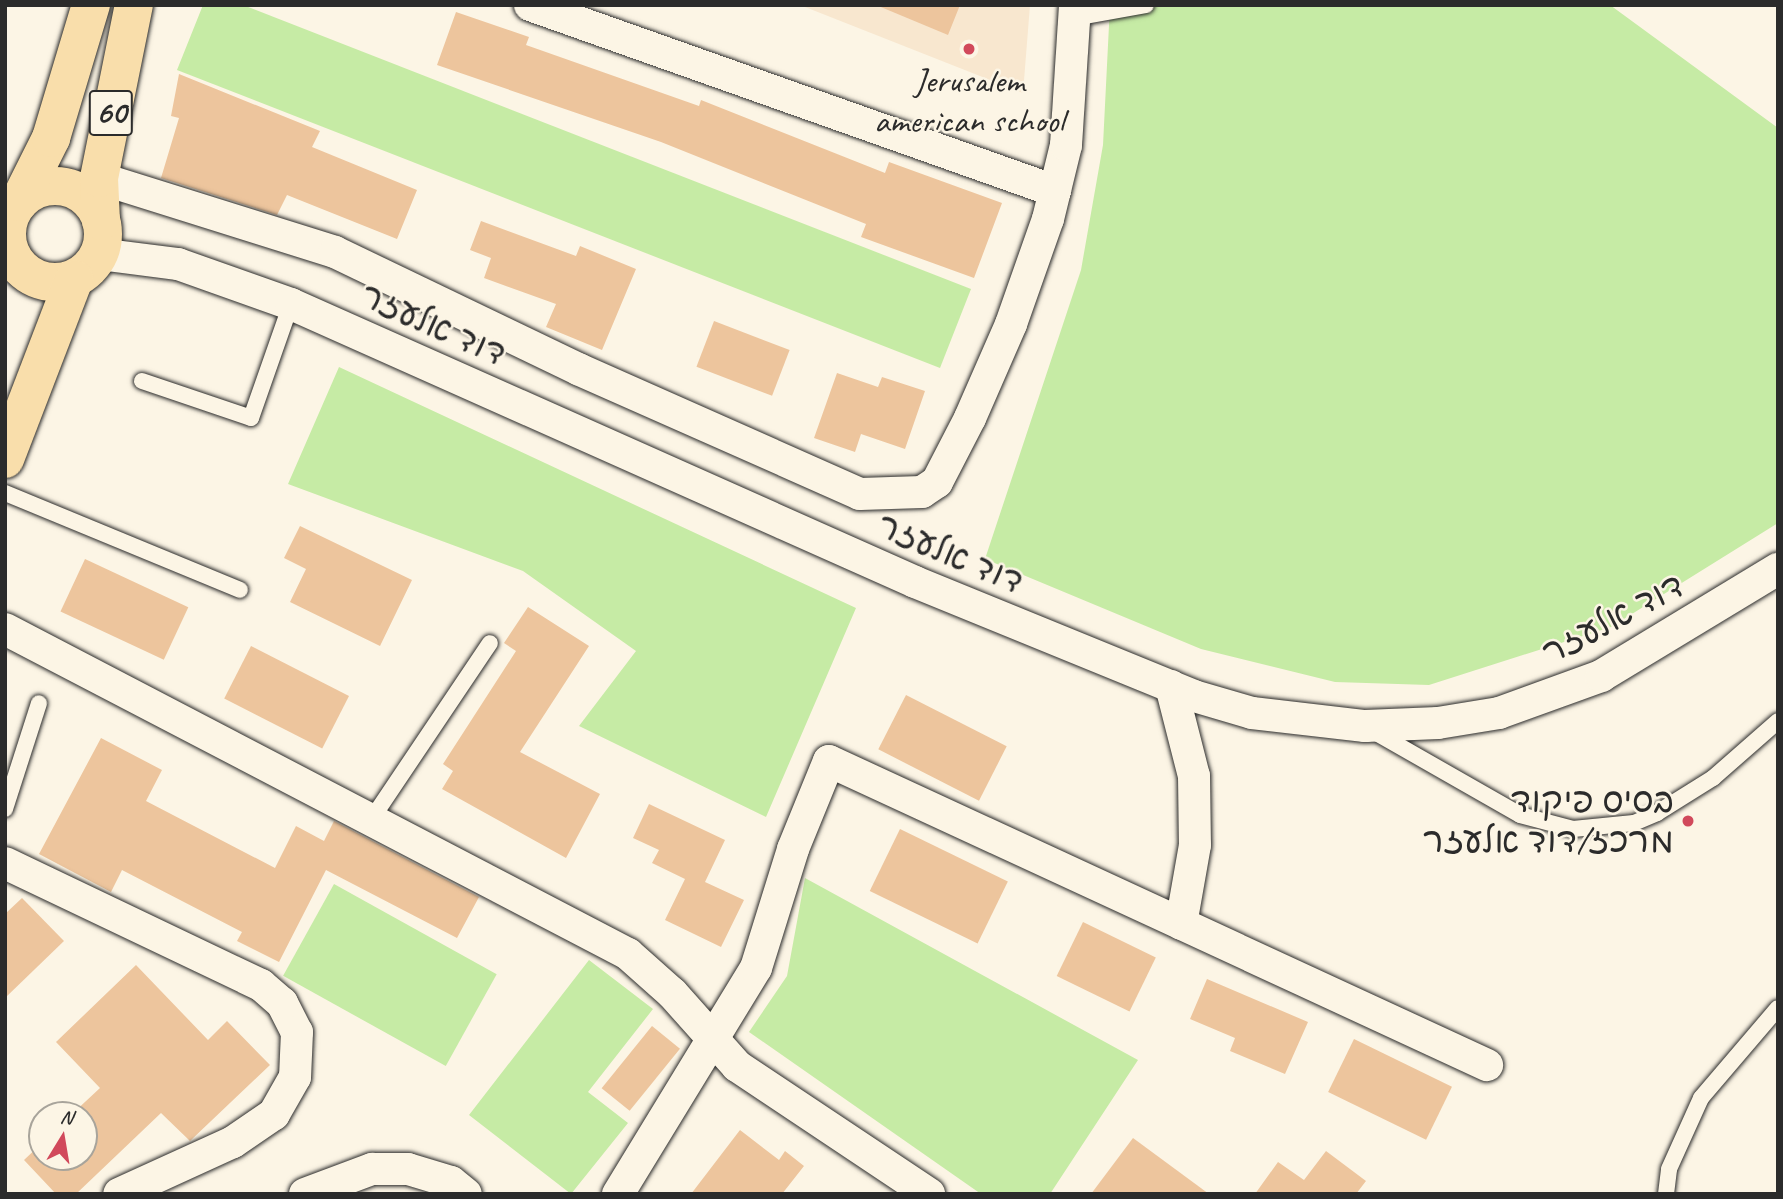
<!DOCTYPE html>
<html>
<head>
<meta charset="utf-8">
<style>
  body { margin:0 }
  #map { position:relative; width:1783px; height:1199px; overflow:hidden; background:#fcf5e5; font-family:Caveat,"Playpen Sans Hebrew",sans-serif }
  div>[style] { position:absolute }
  .built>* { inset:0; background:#f8e7cf }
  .green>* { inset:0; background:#c6eba5; transform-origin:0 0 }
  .building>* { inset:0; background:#edc59d; transform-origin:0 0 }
  .roads { filter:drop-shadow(0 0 2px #2b2b2b) drop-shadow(0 0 2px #2b2b2b) }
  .lane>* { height:16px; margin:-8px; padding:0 8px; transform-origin:8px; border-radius:8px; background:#fcf5e5 }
  .street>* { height:32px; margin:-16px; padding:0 16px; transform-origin:16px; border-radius:16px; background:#fcf5e5 }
  .highway>* { height:38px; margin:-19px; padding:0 19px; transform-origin:19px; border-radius:19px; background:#f9deab }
  .highway>.ring { margin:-19px; padding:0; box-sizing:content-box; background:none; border:38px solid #f9deab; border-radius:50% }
  .dots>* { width:19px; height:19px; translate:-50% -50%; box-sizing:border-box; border:4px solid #fcf5e5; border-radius:50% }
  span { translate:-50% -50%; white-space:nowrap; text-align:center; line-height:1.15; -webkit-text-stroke:5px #fcf5e5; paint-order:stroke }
  .shield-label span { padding:2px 5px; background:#fcf5e5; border:2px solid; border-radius:5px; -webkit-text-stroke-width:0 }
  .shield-label { font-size:33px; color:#2b2b2b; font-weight:700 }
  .poi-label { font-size:35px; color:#2b2b2b }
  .right { translate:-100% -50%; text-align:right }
  .street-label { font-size:35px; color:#2b2b2b }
  .frame { position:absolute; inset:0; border:7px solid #2b2b2b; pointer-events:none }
  .north { position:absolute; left:28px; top:1101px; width:70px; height:70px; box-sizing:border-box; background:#fcf5e5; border:2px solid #a8a49b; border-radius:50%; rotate:11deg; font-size:19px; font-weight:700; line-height:28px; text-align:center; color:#2b2b2b }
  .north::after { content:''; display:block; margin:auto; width:24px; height:32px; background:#d1495b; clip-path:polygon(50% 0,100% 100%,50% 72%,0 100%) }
</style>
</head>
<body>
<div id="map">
  <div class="built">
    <i style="clip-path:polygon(800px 5px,1030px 5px,1023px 93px)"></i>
  </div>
  <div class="green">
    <i style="clip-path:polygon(203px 5px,243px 5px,971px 289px,940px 368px,177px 70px)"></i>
    <i style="clip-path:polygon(1110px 5px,1610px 5px,1778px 128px,1778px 523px,1611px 627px,1429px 685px,1335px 682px,1201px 649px,985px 559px,1081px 270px,1103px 145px)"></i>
    <i style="clip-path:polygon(339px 367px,856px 608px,766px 817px,579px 726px,636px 651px,523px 571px,288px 484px)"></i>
    <i style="clip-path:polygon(805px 878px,1138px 1060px,1050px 1194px,981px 1194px,749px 1032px,787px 976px)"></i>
    <i style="left:334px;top:884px;width:186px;height:105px;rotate:29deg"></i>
    <i style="clip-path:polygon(589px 960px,653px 1009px,588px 1092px,628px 1123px,571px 1194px,469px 1115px)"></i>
  </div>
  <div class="building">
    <i style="clip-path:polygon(876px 5px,960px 5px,948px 35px)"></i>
    <i style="clip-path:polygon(456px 12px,529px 37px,526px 45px,699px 106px,701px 100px,885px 173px,889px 162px,1002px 203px,974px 278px,861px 237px,866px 224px,661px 142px,437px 65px)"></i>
    <i style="clip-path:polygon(179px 74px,320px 131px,312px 147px,417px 190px,397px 239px,287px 195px,277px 215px,161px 178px,179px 118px,171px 116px)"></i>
    <i style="clip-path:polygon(481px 221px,576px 256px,580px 246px,636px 269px,602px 350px,546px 327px,556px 304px,484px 278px,491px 258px,470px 250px)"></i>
    <i style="left:714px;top:321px;width:81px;height:49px;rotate:21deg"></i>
    <i style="clip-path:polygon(837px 373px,878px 387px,882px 377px,925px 391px,905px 449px,861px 434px,855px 452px,814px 438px)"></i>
    <i style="clip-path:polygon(300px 526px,412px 580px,380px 646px,290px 602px,306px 569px,284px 558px)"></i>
    <i style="left:85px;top:559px;width:114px;height:58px;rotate:25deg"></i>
    <i style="clip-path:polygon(528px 607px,589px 646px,520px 752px,600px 794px,566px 858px,442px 789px,453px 771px,443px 764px,516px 651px,504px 643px)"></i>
    <i style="left:251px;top:646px;width:110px;height:59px;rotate:27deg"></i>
    <i style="left:906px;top:695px;width:113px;height:61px;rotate:27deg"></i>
    <i style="clip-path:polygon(101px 738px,162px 770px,146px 801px,275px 868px,296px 826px,324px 841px,334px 821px,479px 897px,457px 938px,326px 870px,279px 962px,237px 941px,242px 932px,122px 870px,111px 892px,39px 854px)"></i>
    <i style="clip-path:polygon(649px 804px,725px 840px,705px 882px,744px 900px,721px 947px,665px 920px,685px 879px,652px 863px,659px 850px,633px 838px)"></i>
    <i style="left:900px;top:829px;width:120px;height:69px;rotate:26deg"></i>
    <i style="clip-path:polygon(22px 898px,64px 941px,5px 998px,5px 914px)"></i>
    <i style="left:1083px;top:922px;width:81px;height:60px;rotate:26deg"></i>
    <i style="clip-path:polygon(136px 965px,208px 1040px,227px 1021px,270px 1065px,190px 1141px,161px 1113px,76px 1194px,56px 1194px,24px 1160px,42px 1143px,42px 1157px,84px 1157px,84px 1115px,71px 1115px,100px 1088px,56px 1042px)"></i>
    <i style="clip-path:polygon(1207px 979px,1308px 1022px,1285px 1074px,1230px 1051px,1235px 1038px,1190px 1019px)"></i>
    <i style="left:652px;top:1026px;width:36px;height:80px;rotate:39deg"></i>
    <i style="left:1354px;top:1039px;width:109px;height:59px;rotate:26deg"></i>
    <i style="clip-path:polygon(740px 1130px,779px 1160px,785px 1151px,804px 1166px,782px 1194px,691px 1194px)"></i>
    <i style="clip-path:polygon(1133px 1138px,1209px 1194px,1091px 1194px)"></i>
    <i style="clip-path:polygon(1326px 1151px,1366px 1181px,1356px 1194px,1255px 1194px,1278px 1162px,1304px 1180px)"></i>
  </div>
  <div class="roads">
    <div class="lane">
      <i style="left:1074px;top:18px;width:73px;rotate:-10.2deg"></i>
      <i style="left:142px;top:381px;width:115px;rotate:18.7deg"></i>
      <i style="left:251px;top:418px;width:121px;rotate:-70.7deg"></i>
      <i style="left:5px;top:493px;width:254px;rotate:22.4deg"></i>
      <i style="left:1373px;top:731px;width:169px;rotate:29.7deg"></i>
      <i style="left:1520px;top:815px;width:55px;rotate:14.8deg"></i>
      <i style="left:1573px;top:829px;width:61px;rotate:-5.6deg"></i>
      <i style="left:1634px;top:823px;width:25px;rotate:-23deg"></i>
      <i style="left:1657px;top:813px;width:66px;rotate:-32deg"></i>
      <i style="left:1713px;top:778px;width:86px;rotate:-41.2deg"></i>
      <i style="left:5px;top:809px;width:111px;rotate:-72.2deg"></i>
      <i style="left:371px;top:820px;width:213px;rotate:-56.1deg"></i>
      <i style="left:1666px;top:1194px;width:25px;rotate:-83deg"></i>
      <i style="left:1669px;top:1169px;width:78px;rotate:-65.7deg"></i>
      <i style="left:1701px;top:1098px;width:118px;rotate:-49.5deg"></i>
    </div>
    <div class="street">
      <i style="left:530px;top:5px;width:557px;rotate:19.51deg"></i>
      <i style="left:99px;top:178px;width:247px;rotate:17.4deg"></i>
      <i style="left:335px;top:252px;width:270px;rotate:25.7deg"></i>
      <i style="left:578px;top:369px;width:308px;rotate:23.9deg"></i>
      <i style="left:860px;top:494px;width:62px;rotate:-1.8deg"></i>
      <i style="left:922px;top:492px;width:18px;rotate:-34deg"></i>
      <i style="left:937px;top:482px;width:72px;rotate:-62.7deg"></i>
      <i style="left:970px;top:418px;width:103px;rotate:-66.4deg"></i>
      <i style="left:1011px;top:324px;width:111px;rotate:-70.6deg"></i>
      <i style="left:1048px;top:219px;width:76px;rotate:-76.3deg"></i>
      <i style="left:1066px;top:145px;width:140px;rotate:-86.3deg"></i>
      <i style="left:5px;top:245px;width:3px"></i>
      <i style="left:99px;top:254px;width:80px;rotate:7.2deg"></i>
      <i style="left:178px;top:264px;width:120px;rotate:19.5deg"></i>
      <i style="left:291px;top:304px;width:683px;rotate:24.01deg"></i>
      <i style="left:915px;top:582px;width:301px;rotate:22.2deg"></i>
      <i style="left:1194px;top:696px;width:60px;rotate:16.3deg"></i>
      <i style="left:1252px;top:713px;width:114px;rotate:6.6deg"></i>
      <i style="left:1365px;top:726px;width:73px;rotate:-2.4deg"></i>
      <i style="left:1438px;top:723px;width:62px;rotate:-9.3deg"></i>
      <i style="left:1499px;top:713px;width:109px;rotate:-19.9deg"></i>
      <i style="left:1601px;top:676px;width:207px;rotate:-31.2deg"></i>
      <i style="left:5px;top:629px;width:703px;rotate:27.55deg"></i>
      <i style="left:628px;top:954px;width:59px;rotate:41.6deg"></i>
      <i style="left:672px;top:993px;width:98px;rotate:48.3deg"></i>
      <i style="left:737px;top:1066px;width:231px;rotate:33.7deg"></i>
      <i style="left:1171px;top:686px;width:93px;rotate:75.7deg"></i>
      <i style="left:1194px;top:776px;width:69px;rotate:89.2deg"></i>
      <i style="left:1195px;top:845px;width:80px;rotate:100deg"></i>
      <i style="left:5px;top:863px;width:284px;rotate:25.5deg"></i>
      <i style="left:261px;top:985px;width:28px;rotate:41deg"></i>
      <i style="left:282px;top:1003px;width:33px;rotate:63deg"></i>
      <i style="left:297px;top:1032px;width:45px;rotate:92.5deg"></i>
      <i style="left:295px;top:1077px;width:43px;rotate:119.6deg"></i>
      <i style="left:274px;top:1114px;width:50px;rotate:145.7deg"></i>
      <i style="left:233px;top:1142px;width:125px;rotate:155.5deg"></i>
      <i style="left:305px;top:1194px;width:72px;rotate:-20.5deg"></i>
      <i style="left:372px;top:1169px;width:36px"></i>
      <i style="left:408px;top:1169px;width:45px;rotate:16.8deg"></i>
      <i style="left:451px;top:1182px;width:19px;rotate:39deg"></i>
      <i style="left:618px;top:1194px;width:265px;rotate:-58.6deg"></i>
      <i style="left:756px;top:968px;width:125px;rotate:-72.7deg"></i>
      <i style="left:793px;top:849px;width:95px;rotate:-67.8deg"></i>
      <i style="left:829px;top:761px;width:725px;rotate:24.8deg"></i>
    </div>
    <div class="highway">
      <i class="ring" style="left:7px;top:186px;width:58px;height:58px"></i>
      <i style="left:19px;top:202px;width:72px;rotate:-63.4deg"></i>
      <i style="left:51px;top:138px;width:139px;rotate:-73.3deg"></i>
      <i style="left:101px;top:221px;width:43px;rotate:-92.7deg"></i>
      <i style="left:99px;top:178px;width:177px;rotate:-78.6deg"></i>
      <i style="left:5px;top:459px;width:193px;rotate:-69deg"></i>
    </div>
  </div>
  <div class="dots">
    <i style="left:969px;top:49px;background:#d1495b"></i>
    <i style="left:1688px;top:821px;background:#d1495b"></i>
  </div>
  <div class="shield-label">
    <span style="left:111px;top:113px">60</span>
  </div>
  <div class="poi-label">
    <span style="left:969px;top:101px">Jerusalem<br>american school</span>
    <span class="right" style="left:1674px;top:821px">בסיס פיקוד<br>מרכז/דוד אלעזר</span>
  </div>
  <div class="street-label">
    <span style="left:433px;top:325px;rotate:24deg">דוד אלעזר</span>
    <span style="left:950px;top:554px;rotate:23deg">דוד אלעזר</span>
    <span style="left:1613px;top:619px;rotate:-28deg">דוד אלעזר</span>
  </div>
  <div class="frame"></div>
  <div class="north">N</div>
</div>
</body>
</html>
